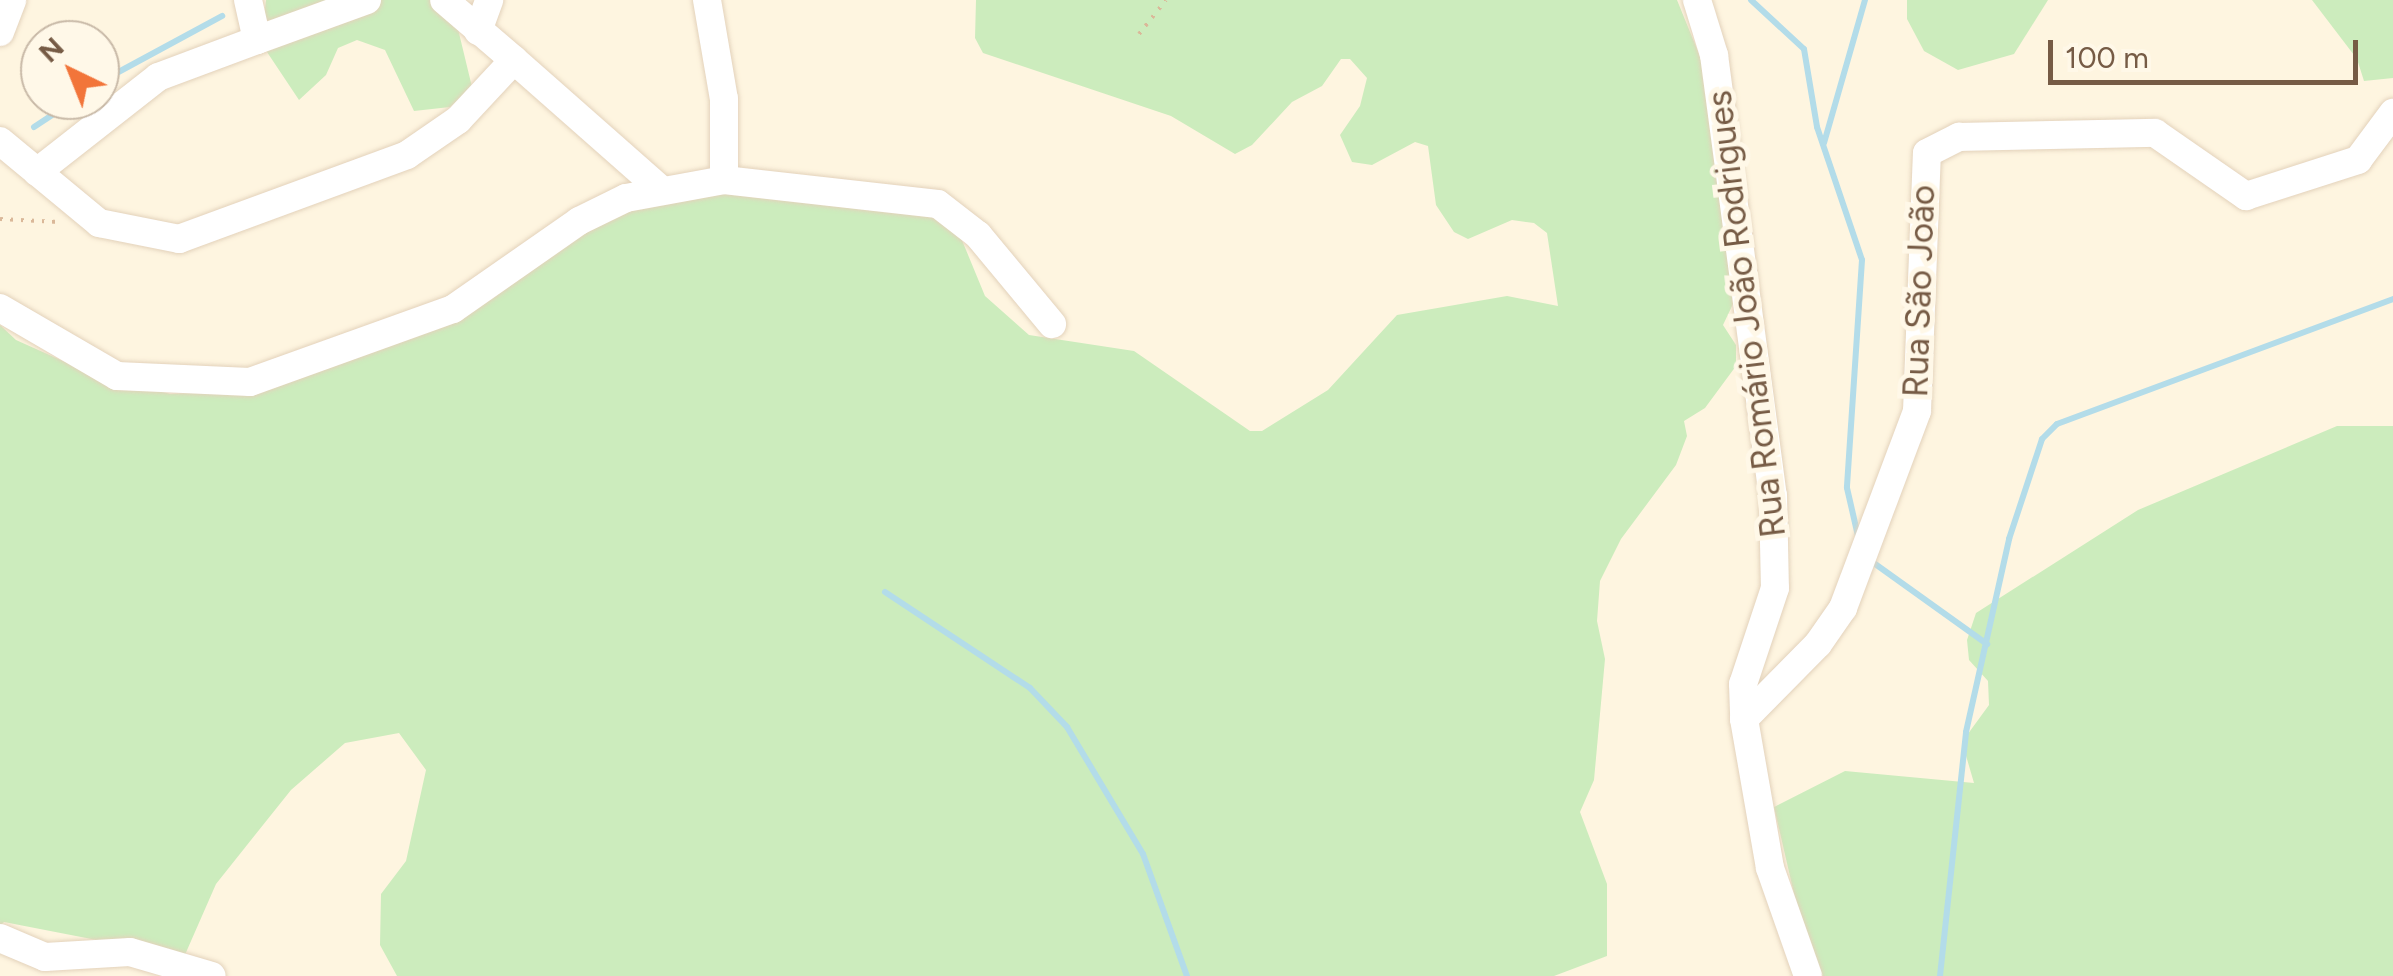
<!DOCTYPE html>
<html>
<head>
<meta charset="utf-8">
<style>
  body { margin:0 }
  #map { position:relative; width:2393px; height:976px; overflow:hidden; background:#fef5e0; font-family:Figtree,sans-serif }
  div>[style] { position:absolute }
  .green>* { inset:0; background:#ccecbd }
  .stream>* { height:6px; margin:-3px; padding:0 3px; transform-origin:3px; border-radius:3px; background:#b3dce9 }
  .path>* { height:4px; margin-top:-2px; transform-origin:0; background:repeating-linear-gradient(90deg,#dab899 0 2.5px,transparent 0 10.5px) }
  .roads { filter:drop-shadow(0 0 2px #e3d2bb) drop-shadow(0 0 2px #e3d2bb) }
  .minor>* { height:28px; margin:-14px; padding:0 14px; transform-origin:14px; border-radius:14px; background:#fff }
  span { translate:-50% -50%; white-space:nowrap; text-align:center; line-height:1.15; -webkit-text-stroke:10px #fff8e8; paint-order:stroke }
  .street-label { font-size:35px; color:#765b45 }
  .north { position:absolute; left:20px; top:20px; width:100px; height:100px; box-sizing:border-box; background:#fff8e8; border:2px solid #c8b9a7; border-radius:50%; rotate:317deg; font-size:28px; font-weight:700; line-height:40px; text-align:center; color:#765b45 }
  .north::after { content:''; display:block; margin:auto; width:35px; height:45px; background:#f2753a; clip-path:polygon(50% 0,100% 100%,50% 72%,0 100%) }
  .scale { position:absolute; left:2048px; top:40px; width:310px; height:45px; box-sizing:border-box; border:5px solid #765b45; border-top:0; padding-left:12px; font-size:30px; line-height:35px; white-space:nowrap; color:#765b45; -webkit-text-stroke:8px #fff8e8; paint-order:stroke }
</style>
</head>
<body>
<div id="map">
  <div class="green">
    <i style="clip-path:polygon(266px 0,451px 0,472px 87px,450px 107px,414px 111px,385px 50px,357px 40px,338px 48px,326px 75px,299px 100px,261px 43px)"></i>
    <i style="clip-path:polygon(976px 0,1677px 0,1708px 76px,1733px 304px,1723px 325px,1736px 345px,1736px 366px,1705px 408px,1684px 421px,1687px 436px,1676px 465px,1621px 539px,1600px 581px,1597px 621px,1605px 659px,1594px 780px,1580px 812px,1607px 884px,1607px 956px,1554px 976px,397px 976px,380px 945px,381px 894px,406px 861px,426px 770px,399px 733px,345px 743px,291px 790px,216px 884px,184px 957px,4px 922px,0 926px,0 325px,16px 340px,74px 366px,170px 394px,257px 390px,460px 311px,577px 230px,681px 191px,923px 202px,959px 233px,985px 296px,1029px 335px,1134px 351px,1250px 431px,1262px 431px,1328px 390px,1397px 315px,1507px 296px,1558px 306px,1547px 233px,1534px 223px,1512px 220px,1468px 239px,1454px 232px,1436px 205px,1428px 146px,1415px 142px,1372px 165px,1352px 162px,1340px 135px,1360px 106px,1367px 78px,1350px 59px,1341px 59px,1322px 86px,1292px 102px,1252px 145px,1235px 154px,1171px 116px,983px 53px,975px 38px)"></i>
    <i style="clip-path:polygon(1907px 0,2048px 0,2014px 54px,1958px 70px,1924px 51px,1907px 19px)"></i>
    <i style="clip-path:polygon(2312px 0,2393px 0,2393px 78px,2364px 81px,2357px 59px)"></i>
    <i style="clip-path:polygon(2337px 426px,2393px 426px,2393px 976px,1813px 976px,1774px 807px,1845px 771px,1974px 783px,1962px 742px,1989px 705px,1988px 681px,1969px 660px,1967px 640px,1976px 613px,2138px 510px)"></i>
  </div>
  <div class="stream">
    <i style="left:1751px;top:0;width:72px;rotate:42.8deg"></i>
    <i style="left:1804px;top:49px;width:79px;rotate:80.5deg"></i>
    <i style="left:1817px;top:127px;width:140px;rotate:71.3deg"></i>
    <i style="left:1862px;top:260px;width:228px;rotate:93.8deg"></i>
    <i style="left:1847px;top:488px;width:49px;rotate:77.1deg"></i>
    <i style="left:100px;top:82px;width:139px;rotate:-28.4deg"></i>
    <i style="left:34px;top:127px;width:49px;rotate:-33.4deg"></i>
    <i style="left:1824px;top:143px;width:149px;rotate:-74deg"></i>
    <i style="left:1871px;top:561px;width:143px;rotate:35.6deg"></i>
    <i style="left:885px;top:592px;width:174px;rotate:33.5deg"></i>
    <i style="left:1030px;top:688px;width:54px;rotate:46.5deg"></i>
    <i style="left:1067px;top:727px;width:148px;rotate:59.1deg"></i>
    <i style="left:1143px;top:854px;width:130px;rotate:70.2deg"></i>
    <i style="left:1940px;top:976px;width:245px;rotate:-83.9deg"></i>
    <i style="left:1966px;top:732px;width:198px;rotate:-77.4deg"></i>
    <i style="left:2009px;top:539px;width:105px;rotate:-71.7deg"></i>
    <i style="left:2042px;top:439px;width:21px;rotate:-45deg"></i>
    <i style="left:2057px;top:424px;width:358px;rotate:-20.4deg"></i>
  </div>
  <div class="path">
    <i style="left:1139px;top:34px;width:43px;rotate:-51.5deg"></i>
    <i style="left:0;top:219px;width:59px;rotate:2.9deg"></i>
  </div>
  <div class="roads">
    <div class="minor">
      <i style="left:248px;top:0;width:41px;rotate:77.3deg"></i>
      <i style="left:257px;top:40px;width:117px;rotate:-20deg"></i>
      <i style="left:707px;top:0;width:100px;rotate:80.3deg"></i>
      <i style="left:724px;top:99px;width:81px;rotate:90deg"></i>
      <i style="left:1697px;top:0;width:58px;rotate:72.8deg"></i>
      <i style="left:1714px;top:55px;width:444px;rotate:82.4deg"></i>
      <i style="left:1773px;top:495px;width:93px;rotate:88.8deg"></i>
      <i style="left:1775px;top:588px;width:101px;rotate:108.4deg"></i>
      <i style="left:1743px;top:684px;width:35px;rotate:88deg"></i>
      <i style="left:1744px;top:719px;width:151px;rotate:80.1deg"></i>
      <i style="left:1770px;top:868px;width:114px;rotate:70.6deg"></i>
      <i style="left:478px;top:31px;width:33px;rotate:-70deg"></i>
      <i style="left:0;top:32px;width:34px;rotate:-69deg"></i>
      <i style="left:514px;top:60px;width:192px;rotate:41.4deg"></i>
      <i style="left:0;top:141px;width:129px;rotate:39.6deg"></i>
      <i style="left:99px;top:223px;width:82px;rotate:11.3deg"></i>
      <i style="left:179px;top:239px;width:243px;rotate:-20.2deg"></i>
      <i style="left:407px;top:155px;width:62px;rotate:-34.5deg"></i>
      <i style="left:458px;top:120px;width:82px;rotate:-47deg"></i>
      <i style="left:514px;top:60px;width:92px;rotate:-139.4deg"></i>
      <i style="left:37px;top:172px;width:154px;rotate:-38.1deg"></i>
      <i style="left:158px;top:77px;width:106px;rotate:-20.5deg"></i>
      <i style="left:0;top:308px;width:135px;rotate:30.2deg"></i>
      <i style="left:117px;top:376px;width:133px;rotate:2.6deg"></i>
      <i style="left:250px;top:382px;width:216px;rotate:-19.8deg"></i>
      <i style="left:453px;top:309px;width:154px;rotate:-34.9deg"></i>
      <i style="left:579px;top:221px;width:52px;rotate:-26.1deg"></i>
      <i style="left:626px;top:198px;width:100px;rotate:-10.4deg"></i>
      <i style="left:724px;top:180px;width:215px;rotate:6.4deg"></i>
      <i style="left:938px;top:204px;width:51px;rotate:37.8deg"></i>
      <i style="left:978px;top:235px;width:116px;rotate:50.3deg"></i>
      <i style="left:1744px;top:719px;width:105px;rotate:-45.4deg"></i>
      <i style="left:1818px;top:644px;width:44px;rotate:-55.2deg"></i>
      <i style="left:1843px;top:608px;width:210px;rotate:-69.4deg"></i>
      <i style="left:1917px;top:411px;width:258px;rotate:-87.8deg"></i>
      <i style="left:1927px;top:153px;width:36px;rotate:-27deg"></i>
      <i style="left:1959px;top:137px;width:196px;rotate:-1.2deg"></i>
      <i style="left:2155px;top:133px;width:111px;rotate:34.7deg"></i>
      <i style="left:2246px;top:196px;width:118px;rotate:-17.8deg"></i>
      <i style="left:2358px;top:160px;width:59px;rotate:-53.3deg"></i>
      <i style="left:0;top:938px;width:49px;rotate:22.9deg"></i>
      <i style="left:45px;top:957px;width:85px;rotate:-3.4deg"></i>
      <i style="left:130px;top:952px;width:85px;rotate:16.3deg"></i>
    </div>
  </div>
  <div class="street-label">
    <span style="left:1919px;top:291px;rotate:-88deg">Rua São João</span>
    <span style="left:1746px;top:314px;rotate:-97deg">Rua Romário João Rodrigues</span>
  </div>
  <div class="north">N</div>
  <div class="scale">100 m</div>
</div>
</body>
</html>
